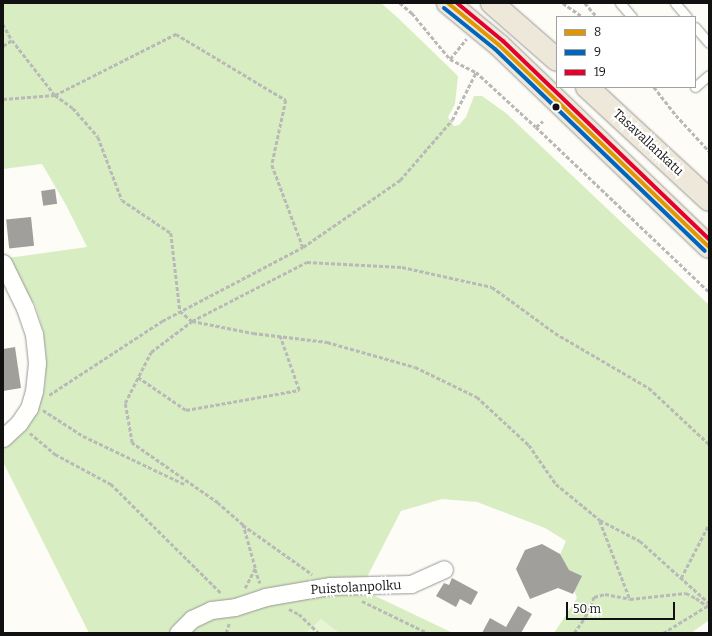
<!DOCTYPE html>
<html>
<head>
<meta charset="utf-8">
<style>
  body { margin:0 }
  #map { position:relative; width:712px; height:636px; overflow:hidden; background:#fdfcf7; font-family:Bitter,serif }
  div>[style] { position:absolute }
  .green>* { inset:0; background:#e8f5d5 }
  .forest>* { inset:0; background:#d8eec2 }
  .building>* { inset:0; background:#a19f9c; transform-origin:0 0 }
  .path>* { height:2.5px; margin-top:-1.25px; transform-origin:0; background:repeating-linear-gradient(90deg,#b9b9b8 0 4px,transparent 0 6px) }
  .roads { filter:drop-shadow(0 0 1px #979795) drop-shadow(0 0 1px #979795) }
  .lane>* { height:9px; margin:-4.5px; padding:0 4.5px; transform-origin:4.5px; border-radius:4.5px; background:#fffffe }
  .street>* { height:17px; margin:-8.5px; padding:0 8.5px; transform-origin:8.5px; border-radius:8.5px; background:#fffffe }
  .primary>* { height:22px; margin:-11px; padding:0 11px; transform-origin:11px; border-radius:11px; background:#eee8da }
  .bus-1>* { height:4px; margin:-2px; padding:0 2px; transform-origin:2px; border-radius:2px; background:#e09702 }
  .bus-2>* { height:4px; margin:-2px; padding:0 2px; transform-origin:2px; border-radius:2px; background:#0065bd }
  .bus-3>* { height:4px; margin:-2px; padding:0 2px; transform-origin:2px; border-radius:2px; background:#e4002b }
  .dots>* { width:11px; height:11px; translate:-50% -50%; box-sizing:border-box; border:2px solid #fff; border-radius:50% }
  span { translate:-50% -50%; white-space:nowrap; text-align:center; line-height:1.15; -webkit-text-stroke:4px #fff; paint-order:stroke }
  .street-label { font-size:13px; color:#111 }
  .frame { position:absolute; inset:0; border:4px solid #111; pointer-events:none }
  .legend { position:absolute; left:556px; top:16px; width:140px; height:72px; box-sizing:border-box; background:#fff; border:1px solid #a0a0a0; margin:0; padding:5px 7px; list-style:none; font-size:12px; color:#111 }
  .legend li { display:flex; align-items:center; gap:8px; height:20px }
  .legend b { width:20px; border:1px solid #a0a0a0 }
  .scale { position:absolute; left:566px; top:602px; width:109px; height:18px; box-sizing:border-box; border:2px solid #111; border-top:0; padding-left:5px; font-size:12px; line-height:14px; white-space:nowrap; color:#111; -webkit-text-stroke:3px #fff; paint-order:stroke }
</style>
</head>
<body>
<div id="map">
  <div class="green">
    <i style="clip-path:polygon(321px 619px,339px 633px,306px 633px)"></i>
  </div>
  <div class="forest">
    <i style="clip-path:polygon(3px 3px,381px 3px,397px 17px,458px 76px,455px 104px,448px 117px,454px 126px,459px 125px,466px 117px,474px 96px,482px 96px,506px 113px,709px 305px,709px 622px,708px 621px,691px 633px,554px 633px,577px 598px,560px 555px,566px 541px,545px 528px,477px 502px,442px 499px,401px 511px,367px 577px,371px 594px,453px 633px,339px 633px,321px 619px,306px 633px,89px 633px,3px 462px,3px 445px,37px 411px,45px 387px,46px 354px,43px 330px,35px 304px,22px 288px,8px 258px,87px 247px,66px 205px,42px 164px,3px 169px)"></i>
  </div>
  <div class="building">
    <i style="left:55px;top:189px;width:15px;height:14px;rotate:82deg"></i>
    <i style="left:31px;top:217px;width:29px;height:25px;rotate:84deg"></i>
    <i style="clip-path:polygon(15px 347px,21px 388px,3px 391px,3px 349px)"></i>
    <i style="clip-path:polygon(542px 544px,560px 554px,569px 570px,582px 576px,573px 594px,558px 588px,530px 599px,516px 569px,525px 550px)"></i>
    <i style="clip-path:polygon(452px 578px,478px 592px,471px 605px,460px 599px,456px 607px,436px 596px,444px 583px,449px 585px)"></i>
    <i style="clip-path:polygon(518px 606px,532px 614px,521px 633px,482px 633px,490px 618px,506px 627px)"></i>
  </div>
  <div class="path">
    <i style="left:400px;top:3px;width:16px;rotate:40deg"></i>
    <i style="left:412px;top:13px;width:60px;rotate:50.4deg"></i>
    <i style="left:450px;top:59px;width:29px;rotate:27deg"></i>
    <i style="left:476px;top:72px;width:81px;rotate:42.5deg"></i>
    <i style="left:536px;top:127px;width:239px;rotate:43.6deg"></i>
    <i style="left:563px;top:3px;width:24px;rotate:35deg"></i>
    <i style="left:585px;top:3px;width:18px;rotate:49deg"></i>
    <i style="left:3px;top:24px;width:18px;rotate:61deg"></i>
    <i style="left:12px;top:40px;width:70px;rotate:52deg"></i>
    <i style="left:55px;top:95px;width:22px;rotate:36deg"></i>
    <i style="left:73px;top:108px;width:38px;rotate:49deg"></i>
    <i style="left:98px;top:137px;width:67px;rotate:69.1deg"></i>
    <i style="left:122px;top:200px;width:59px;rotate:34deg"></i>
    <i style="left:171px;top:233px;width:79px;rotate:83.4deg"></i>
    <i style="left:180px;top:311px;width:16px;rotate:40deg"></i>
    <i style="left:192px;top:321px;width:62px;rotate:11.1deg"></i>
    <i style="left:253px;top:333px;width:75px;rotate:6.9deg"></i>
    <i style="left:327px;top:342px;width:91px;rotate:15.9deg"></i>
    <i style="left:415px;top:367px;width:69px;rotate:25.8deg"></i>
    <i style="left:477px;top:397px;width:71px;rotate:42.7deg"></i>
    <i style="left:529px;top:445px;width:47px;rotate:55.3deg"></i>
    <i style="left:556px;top:484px;width:57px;rotate:39.3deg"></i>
    <i style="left:600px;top:520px;width:45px;rotate:27.7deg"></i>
    <i style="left:640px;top:541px;width:93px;rotate:41.9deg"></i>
    <i style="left:3px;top:46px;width:11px;rotate:-34deg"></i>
    <i style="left:450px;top:59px;width:26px;rotate:-51deg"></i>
    <i style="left:654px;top:87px;width:36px;rotate:52deg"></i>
    <i style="left:676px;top:115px;width:49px;rotate:47.5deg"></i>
    <i style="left:3px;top:99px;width:52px;rotate:-4.4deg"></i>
    <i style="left:55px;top:95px;width:136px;rotate:-26.8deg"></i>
    <i style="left:176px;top:34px;width:128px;rotate:31deg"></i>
    <i style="left:286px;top:100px;width:66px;rotate:102.2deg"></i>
    <i style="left:272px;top:165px;width:88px;rotate:69.3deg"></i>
    <i style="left:536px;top:127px;width:9px;rotate:-41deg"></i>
    <i style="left:138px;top:377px;width:58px;rotate:34.5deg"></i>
    <i style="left:186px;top:410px;width:115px;rotate:-10deg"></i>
    <i style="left:299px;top:390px;width:57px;rotate:-109.4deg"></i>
    <i style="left:49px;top:395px;width:135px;rotate:-33.2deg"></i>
    <i style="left:162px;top:321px;width:159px;rotate:-27.7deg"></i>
    <i style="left:303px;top:247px;width:118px;rotate:-34.6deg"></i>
    <i style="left:400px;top:180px;width:79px;rotate:-49.1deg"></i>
    <i style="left:452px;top:120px;width:54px;rotate:-63.4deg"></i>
    <i style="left:43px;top:410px;width:48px;rotate:33deg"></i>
    <i style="left:83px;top:436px;width:112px;rotate:25.4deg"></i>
    <i style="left:30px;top:433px;width:33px;rotate:40deg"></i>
    <i style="left:55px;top:454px;width:64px;rotate:28.2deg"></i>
    <i style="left:111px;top:484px;width:155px;rotate:44.7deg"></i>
    <i style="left:600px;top:521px;width:84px;rotate:69deg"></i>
    <i style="left:243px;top:525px;width:85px;rotate:35.4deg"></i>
    <i style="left:255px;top:569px;width:15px;rotate:70deg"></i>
    <i style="left:681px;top:578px;width:61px;rotate:-62.6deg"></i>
    <i style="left:245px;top:588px;width:22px;rotate:-63deg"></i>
    <i style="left:255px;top:568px;width:45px;rotate:-105.6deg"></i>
    <i style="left:243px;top:525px;width:33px;rotate:-139deg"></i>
    <i style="left:218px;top:503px;width:105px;rotate:-145.1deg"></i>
    <i style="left:132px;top:443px;width:41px;rotate:-99.9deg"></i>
    <i style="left:125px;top:403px;width:57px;rotate:-63deg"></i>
    <i style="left:151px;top:352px;width:51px;rotate:-37.1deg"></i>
    <i style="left:192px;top:321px;width:129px;rotate:-27.2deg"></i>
    <i style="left:307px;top:262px;width:95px;rotate:3deg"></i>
    <i style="left:402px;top:267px;width:92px;rotate:12.5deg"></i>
    <i style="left:492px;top:287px;width:78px;rotate:36.1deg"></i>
    <i style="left:555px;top:333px;width:109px;rotate:30.3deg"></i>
    <i style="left:649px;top:388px;width:82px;rotate:43deg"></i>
    <i style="left:362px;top:601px;width:73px;rotate:25.9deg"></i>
    <i style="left:289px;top:609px;width:11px;rotate:27deg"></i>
    <i style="left:299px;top:614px;width:28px;rotate:44deg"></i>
    <i style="left:226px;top:633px;width:10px;rotate:-73deg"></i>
    <i style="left:574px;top:633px;width:19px;rotate:-55deg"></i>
    <i style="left:585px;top:617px;width:22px;rotate:-66deg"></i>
    <i style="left:594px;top:597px;width:11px;rotate:-15deg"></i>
    <i style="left:605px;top:594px;width:25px;rotate:11deg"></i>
    <i style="left:630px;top:599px;width:56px;rotate:-6.1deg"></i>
    <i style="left:686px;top:593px;width:11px;rotate:27deg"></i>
    <i style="left:696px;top:598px;width:16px;rotate:35deg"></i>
    <i style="left:663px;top:633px;width:52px;rotate:-31.5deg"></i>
  </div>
  <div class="roads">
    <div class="lane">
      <i style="left:620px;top:3px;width:18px;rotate:49deg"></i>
      <i style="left:675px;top:3px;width:18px;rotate:49deg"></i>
      <i style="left:695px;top:27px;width:21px;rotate:49deg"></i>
      <i style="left:695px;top:87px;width:18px;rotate:-41deg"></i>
    </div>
    <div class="street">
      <i style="left:3px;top:263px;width:50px;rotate:63.9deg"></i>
      <i style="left:25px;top:308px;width:28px;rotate:71deg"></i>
      <i style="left:34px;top:334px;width:29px;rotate:84deg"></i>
      <i style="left:37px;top:363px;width:28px;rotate:96deg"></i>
      <i style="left:34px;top:391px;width:18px;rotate:106deg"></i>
      <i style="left:29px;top:408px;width:18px;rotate:124deg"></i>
      <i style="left:19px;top:423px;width:22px;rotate:137deg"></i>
      <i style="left:178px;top:633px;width:20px;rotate:-45deg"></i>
      <i style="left:192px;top:619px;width:21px;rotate:-25deg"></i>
      <i style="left:211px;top:610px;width:24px;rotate:-7deg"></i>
      <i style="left:235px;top:607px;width:32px;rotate:-18deg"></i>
      <i style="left:265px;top:597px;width:66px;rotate:-9.6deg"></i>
      <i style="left:330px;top:586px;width:81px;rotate:-1.4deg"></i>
      <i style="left:411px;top:584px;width:36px;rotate:-24deg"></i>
    </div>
    <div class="primary">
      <i style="left:448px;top:3px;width:66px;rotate:39.5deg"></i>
      <i style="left:499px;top:45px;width:291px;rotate:43.9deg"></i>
      <i style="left:492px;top:3px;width:86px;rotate:41.2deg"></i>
      <i style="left:587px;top:87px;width:166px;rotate:42.8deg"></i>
    </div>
  </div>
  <div class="bus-1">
    <i style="left:448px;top:3px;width:66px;rotate:39.5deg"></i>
    <i style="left:499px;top:45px;width:291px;rotate:43.9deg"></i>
  </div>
  <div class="bus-2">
    <i style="left:444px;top:8px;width:65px;rotate:38.8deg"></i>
    <i style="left:495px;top:49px;width:291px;rotate:43.9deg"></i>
  </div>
  <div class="bus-3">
    <i style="left:457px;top:3px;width:60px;rotate:39.6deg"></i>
    <i style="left:503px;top:41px;width:286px;rotate:43.9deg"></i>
  </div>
  <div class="dots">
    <i style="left:556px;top:107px;background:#111"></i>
  </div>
  <div class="street-label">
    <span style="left:648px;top:143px;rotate:43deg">Tasavallankatu</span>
    <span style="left:356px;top:588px;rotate:-3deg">Puistolanpolku</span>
  </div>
  <div class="frame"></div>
  <ul class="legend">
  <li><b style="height:5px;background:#e09702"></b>8</li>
  <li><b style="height:5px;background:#0065bd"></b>9</li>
  <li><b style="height:5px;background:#e4002b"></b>19</li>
  </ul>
  <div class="scale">50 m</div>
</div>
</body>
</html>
